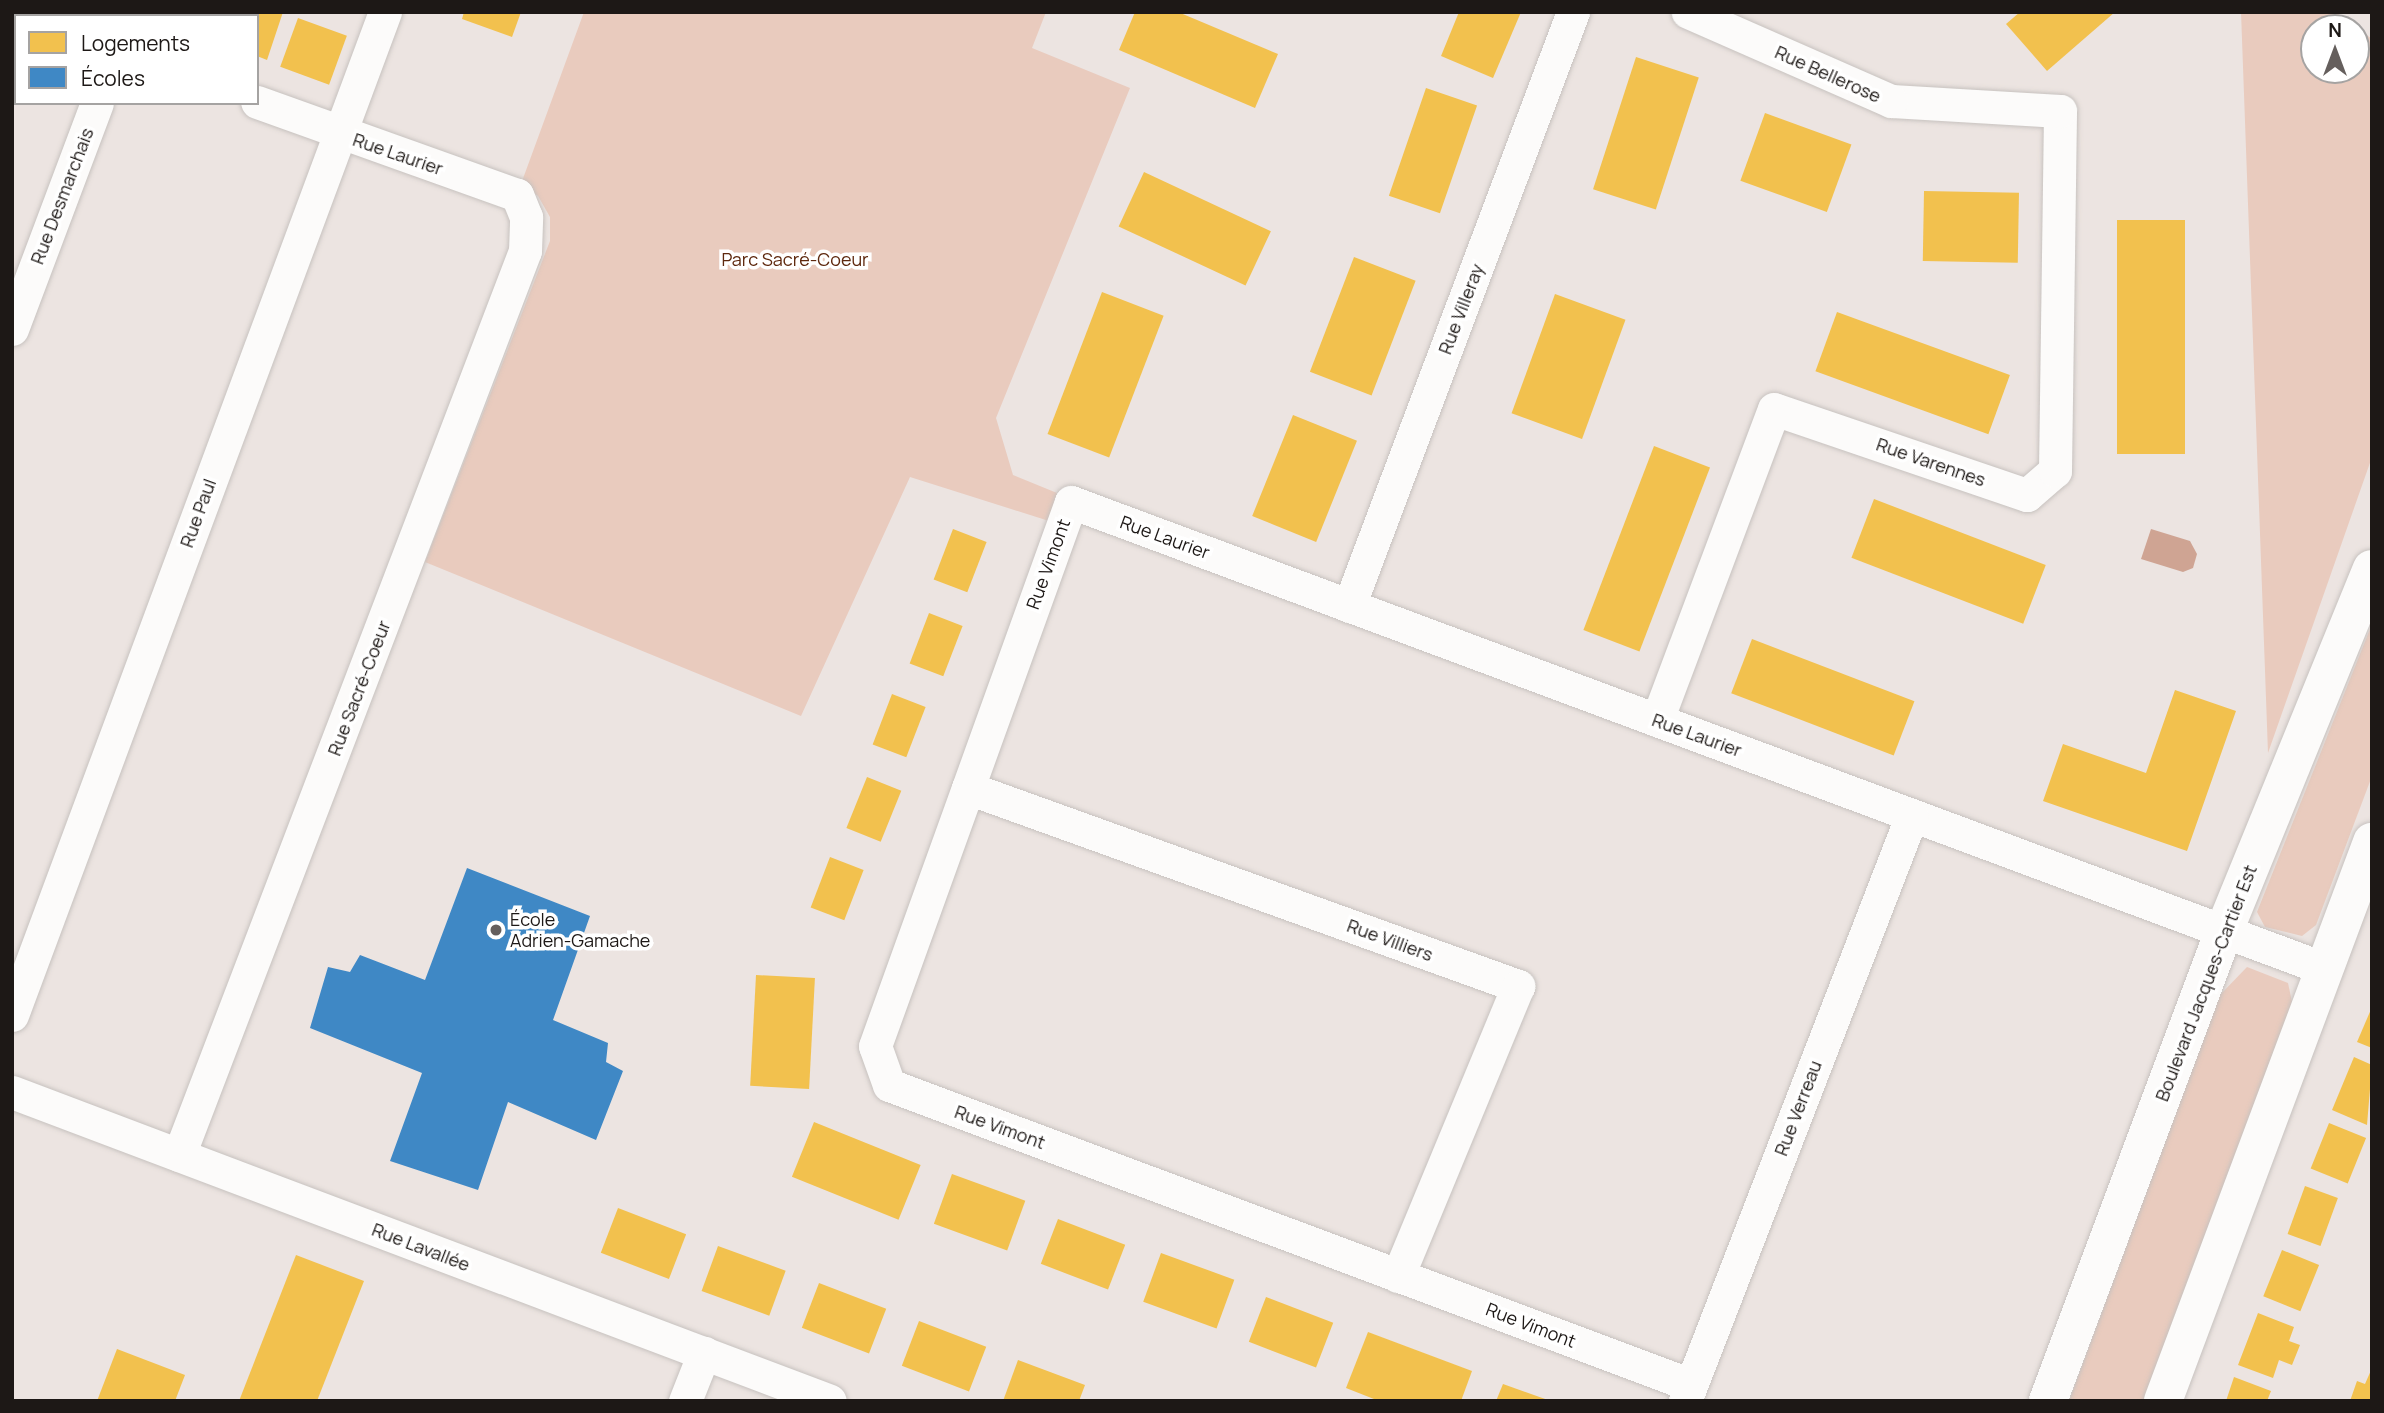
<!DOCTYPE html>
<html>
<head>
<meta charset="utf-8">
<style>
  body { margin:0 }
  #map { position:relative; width:2384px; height:1413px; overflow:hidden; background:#ece4e1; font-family:Manrope,sans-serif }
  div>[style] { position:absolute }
  .green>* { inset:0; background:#e9cbbe }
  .water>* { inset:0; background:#cfa493 }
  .homes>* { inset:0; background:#f2c14e; transform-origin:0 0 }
  .schools>* { inset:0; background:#3f88c5 }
  .roads { filter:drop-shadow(0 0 2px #c7c2bf) drop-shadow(0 0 2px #c7c2bf) }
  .minor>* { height:33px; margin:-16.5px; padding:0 16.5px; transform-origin:16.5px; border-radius:16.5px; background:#fcfbfa }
  .major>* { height:38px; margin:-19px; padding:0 19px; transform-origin:19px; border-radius:19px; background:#fcfbfa }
  .dots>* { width:19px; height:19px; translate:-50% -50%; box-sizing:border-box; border:4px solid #fff; border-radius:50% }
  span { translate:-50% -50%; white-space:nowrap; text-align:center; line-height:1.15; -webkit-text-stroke:7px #fff; paint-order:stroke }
  .street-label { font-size:18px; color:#1d1816 }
  .park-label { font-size:18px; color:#5e280e }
  .poi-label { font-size:18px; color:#1d1816 }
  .left { translate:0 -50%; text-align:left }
  .frame { position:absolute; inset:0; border:14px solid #1d1816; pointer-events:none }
  .legend { position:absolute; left:14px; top:14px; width:245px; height:91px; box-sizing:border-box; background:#fff; border:2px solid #a5a3a2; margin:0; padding:9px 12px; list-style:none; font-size:21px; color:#1d1816 }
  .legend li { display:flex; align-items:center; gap:14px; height:35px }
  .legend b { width:35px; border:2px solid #a5a3a2 }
  .north { position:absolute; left:2300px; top:14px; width:70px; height:70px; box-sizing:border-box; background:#fff; border:2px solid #a5a3a2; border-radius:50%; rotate:0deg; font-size:19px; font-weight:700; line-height:28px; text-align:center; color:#1d1816 }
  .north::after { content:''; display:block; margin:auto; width:24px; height:32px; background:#655f5d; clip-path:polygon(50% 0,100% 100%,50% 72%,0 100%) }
</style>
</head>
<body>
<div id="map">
  <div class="green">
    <i style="clip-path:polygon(584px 12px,1046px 12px,1032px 48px,1130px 88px,996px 418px,1013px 475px,1057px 493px,1049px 521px,910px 477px,801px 716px,425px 562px,550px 241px,550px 217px,538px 196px,521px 184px)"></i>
    <i style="clip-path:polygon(evenodd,2241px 12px,2336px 12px,2372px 39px,2372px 457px,2268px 753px,2241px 12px,2356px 28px,2356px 70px,2314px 70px,2314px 28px,2356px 28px)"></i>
    <i style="clip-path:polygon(2372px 624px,2372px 776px,2316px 925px,2302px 936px,2265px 927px,2257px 912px)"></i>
    <i style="clip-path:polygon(2247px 967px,2288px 983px,2292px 1002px,2144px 1401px,2069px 1401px,2219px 996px)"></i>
  </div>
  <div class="water">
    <i style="clip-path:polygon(2151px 529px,2190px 541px,2197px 554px,2193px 568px,2183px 572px,2141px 559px)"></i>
  </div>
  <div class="homes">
    <i style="clip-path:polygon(196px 12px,283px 12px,267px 60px,257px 56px,257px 16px)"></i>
    <i style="clip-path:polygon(464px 12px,521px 12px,512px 37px,462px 19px)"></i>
    <i style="clip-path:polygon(1135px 12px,1178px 12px,1278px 54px,1255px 108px,1119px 50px)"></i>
    <i style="clip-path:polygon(1459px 12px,1521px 12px,1493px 78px,1441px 56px)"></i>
    <i style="clip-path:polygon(2020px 12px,2115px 12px,2047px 71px,2006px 24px)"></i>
    <i style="left:298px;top:18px;width:52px;height:52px;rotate:20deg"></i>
    <i style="left:1636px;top:57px;width:66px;height:139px;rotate:18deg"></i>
    <i style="left:1426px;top:88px;width:54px;height:114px;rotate:19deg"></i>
    <i style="left:1765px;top:113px;width:92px;height:72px;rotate:20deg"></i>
    <i style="left:1144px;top:172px;width:140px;height:60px;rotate:25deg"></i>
    <i style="left:1924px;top:191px;width:95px;height:70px;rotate:1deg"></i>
    <i style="left:2117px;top:220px;width:68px;height:234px"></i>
    <i style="left:1354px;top:257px;width:66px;height:123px;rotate:21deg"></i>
    <i style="left:1102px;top:292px;width:66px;height:152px;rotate:21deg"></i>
    <i style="left:1555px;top:294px;width:75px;height:127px;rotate:20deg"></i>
    <i style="left:1837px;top:312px;width:184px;height:63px;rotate:20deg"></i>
    <i style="left:1293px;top:415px;width:69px;height:109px;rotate:22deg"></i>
    <i style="left:1654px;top:446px;width:60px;height:197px;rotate:21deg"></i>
    <i style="left:1874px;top:499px;width:184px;height:63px;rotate:21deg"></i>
    <i style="left:953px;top:529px;width:36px;height:54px;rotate:21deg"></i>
    <i style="left:929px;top:613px;width:36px;height:54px;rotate:21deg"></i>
    <i style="left:1752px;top:639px;width:174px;height:58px;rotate:21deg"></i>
    <i style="clip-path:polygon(2175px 690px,2236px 711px,2187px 851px,2043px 801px,2063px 744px,2146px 773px)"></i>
    <i style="left:892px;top:694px;width:36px;height:54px;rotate:21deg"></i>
    <i style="left:867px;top:777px;width:37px;height:55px;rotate:22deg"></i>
    <i style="left:830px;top:857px;width:36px;height:54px;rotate:21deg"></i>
    <i style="left:756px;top:975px;width:59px;height:111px;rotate:3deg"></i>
    <i style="clip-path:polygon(2372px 1007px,2372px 1048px,2357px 1042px)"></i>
    <i style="clip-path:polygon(2354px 1057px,2372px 1065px,2367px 1125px,2332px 1110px)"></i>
    <i style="left:814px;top:1122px;width:115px;height:59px;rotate:22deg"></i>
    <i style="left:2329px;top:1123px;width:40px;height:49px;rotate:22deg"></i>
    <i style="left:952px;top:1174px;width:78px;height:53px;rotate:20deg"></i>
    <i style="left:2305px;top:1186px;width:35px;height:51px;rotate:20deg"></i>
    <i style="left:618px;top:1208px;width:73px;height:48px;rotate:21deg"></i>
    <i style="left:1058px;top:1219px;width:72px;height:48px;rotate:21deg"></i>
    <i style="left:718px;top:1246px;width:72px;height:48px;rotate:20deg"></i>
    <i style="left:2282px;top:1250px;width:40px;height:50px;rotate:22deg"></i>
    <i style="left:1161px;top:1253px;width:78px;height:52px;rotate:20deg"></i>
    <i style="clip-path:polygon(296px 1255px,364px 1281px,317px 1401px,239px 1401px)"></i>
    <i style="left:819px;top:1283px;width:72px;height:48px;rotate:21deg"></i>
    <i style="left:1266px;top:1297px;width:72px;height:48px;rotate:21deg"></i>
    <i style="clip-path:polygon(2258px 1313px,2294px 1327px,2289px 1341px,2300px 1345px,2292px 1365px,2279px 1360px,2273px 1378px,2238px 1365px)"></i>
    <i style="left:919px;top:1321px;width:72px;height:48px;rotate:21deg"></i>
    <i style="clip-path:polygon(1368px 1332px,1472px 1371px,1461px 1401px,1379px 1401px,1346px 1388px)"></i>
    <i style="clip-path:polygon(117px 1349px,185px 1375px,175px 1401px,97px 1401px)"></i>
    <i style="clip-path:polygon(1018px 1360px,1085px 1385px,1079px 1401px,1003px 1401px)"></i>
    <i style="clip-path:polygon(2372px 1368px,2372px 1401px,2350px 1401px,2357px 1381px,2365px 1384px)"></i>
    <i style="clip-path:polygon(2234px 1377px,2271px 1391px,2267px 1401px,2226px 1401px)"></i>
    <i style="clip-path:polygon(1503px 1384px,1548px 1400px,1548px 1401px,1496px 1401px)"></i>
  </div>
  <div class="schools">
    <i style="clip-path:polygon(467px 868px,590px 916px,553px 1020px,608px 1043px,606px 1062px,623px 1071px,596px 1140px,508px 1102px,478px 1190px,390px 1161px,422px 1073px,310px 1028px,328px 967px,350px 972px,360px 955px,425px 980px)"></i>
  </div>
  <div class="roads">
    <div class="minor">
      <i style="left:16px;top:12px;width:10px;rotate:24deg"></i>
      <i style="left:130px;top:16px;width:4px;rotate:-76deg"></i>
      <i style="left:12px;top:329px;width:241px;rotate:-69.4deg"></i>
      <i style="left:1349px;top:606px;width:635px;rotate:-69.34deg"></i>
      <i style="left:1657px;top:720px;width:332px;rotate:-69.4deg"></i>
      <i style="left:1774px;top:409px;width:267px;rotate:18.8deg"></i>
      <i style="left:2027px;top:495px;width:37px;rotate:-41deg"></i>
      <i style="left:2055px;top:471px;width:360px;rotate:-89.2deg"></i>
      <i style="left:2060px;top:111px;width:169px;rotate:-176.6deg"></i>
      <i style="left:1891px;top:101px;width:222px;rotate:-156.3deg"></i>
      <i style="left:968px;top:788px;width:585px;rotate:19.8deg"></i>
      <i style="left:1518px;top:986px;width:314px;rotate:112.5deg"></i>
      <i style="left:12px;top:1015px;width:1070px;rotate:-69.6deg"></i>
      <i style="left:12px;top:1092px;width:874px;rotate:20.69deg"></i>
      <i style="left:179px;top:1155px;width:968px;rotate:-69.06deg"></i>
      <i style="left:525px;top:251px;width:34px;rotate:-88deg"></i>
      <i style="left:526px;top:217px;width:24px;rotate:-112deg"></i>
      <i style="left:517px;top:195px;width:276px;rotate:-160.3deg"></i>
      <i style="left:1691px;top:1385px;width:856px;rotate:-159.49deg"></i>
      <i style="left:889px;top:1085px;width:41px;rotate:-109.7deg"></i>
      <i style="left:875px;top:1046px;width:578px;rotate:-70.19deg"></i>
      <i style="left:1071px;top:502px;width:1336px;rotate:20.42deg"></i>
      <i style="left:685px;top:1401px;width:52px;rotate:-68.4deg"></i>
      <i style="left:1685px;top:1401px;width:628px;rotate:-68.83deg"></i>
    </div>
    <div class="major">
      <i style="left:2048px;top:1401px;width:502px;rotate:-69.47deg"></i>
      <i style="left:2224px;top:931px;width:391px;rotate:-67.8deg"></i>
      <i style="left:2163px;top:1401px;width:597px;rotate:-69.5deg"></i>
    </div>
  </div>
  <div class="dots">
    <i style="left:496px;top:930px;background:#655f5d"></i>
  </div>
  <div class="street-label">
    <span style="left:1828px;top:74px;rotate:24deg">Rue Bellerose</span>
    <span style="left:398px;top:154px;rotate:19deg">Rue Laurier</span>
    <span style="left:62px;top:196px;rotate:-69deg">Rue Desmarchais</span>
    <span style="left:1461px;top:309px;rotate:-69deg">Rue Villeray</span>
    <span style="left:1931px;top:462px;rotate:19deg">Rue Varennes</span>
    <span style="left:198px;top:513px;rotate:-70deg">Rue Paul</span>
    <span style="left:1165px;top:537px;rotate:20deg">Rue Laurier</span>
    <span style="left:1048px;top:564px;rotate:-70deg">Rue Vimont</span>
    <span style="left:359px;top:688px;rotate:-69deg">Rue Sacré-Coeur</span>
    <span style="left:1697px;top:735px;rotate:20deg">Rue Laurier</span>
    <span style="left:1390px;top:940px;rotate:20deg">Rue Villiers</span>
    <span style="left:2206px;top:983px;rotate:-69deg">Boulevard Jacques-Cartier Est</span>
    <span style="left:1798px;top:1108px;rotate:-69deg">Rue Verreau</span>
    <span style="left:1000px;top:1127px;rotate:20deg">Rue Vimont</span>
    <span style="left:421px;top:1247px;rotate:21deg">Rue Lavallée</span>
    <span style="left:1531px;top:1325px;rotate:21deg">Rue Vimont</span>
  </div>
  <div class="park-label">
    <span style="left:795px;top:259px">Parc Sacré-Coeur</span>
  </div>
  <div class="poi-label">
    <span class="left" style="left:510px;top:930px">École<br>Adrien-Gamache</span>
  </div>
  <div class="frame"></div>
  <ul class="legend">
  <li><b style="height:19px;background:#f2c14e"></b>Logements</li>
  <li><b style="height:19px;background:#3f88c5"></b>Écoles</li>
  </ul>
  <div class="north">N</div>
</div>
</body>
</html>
